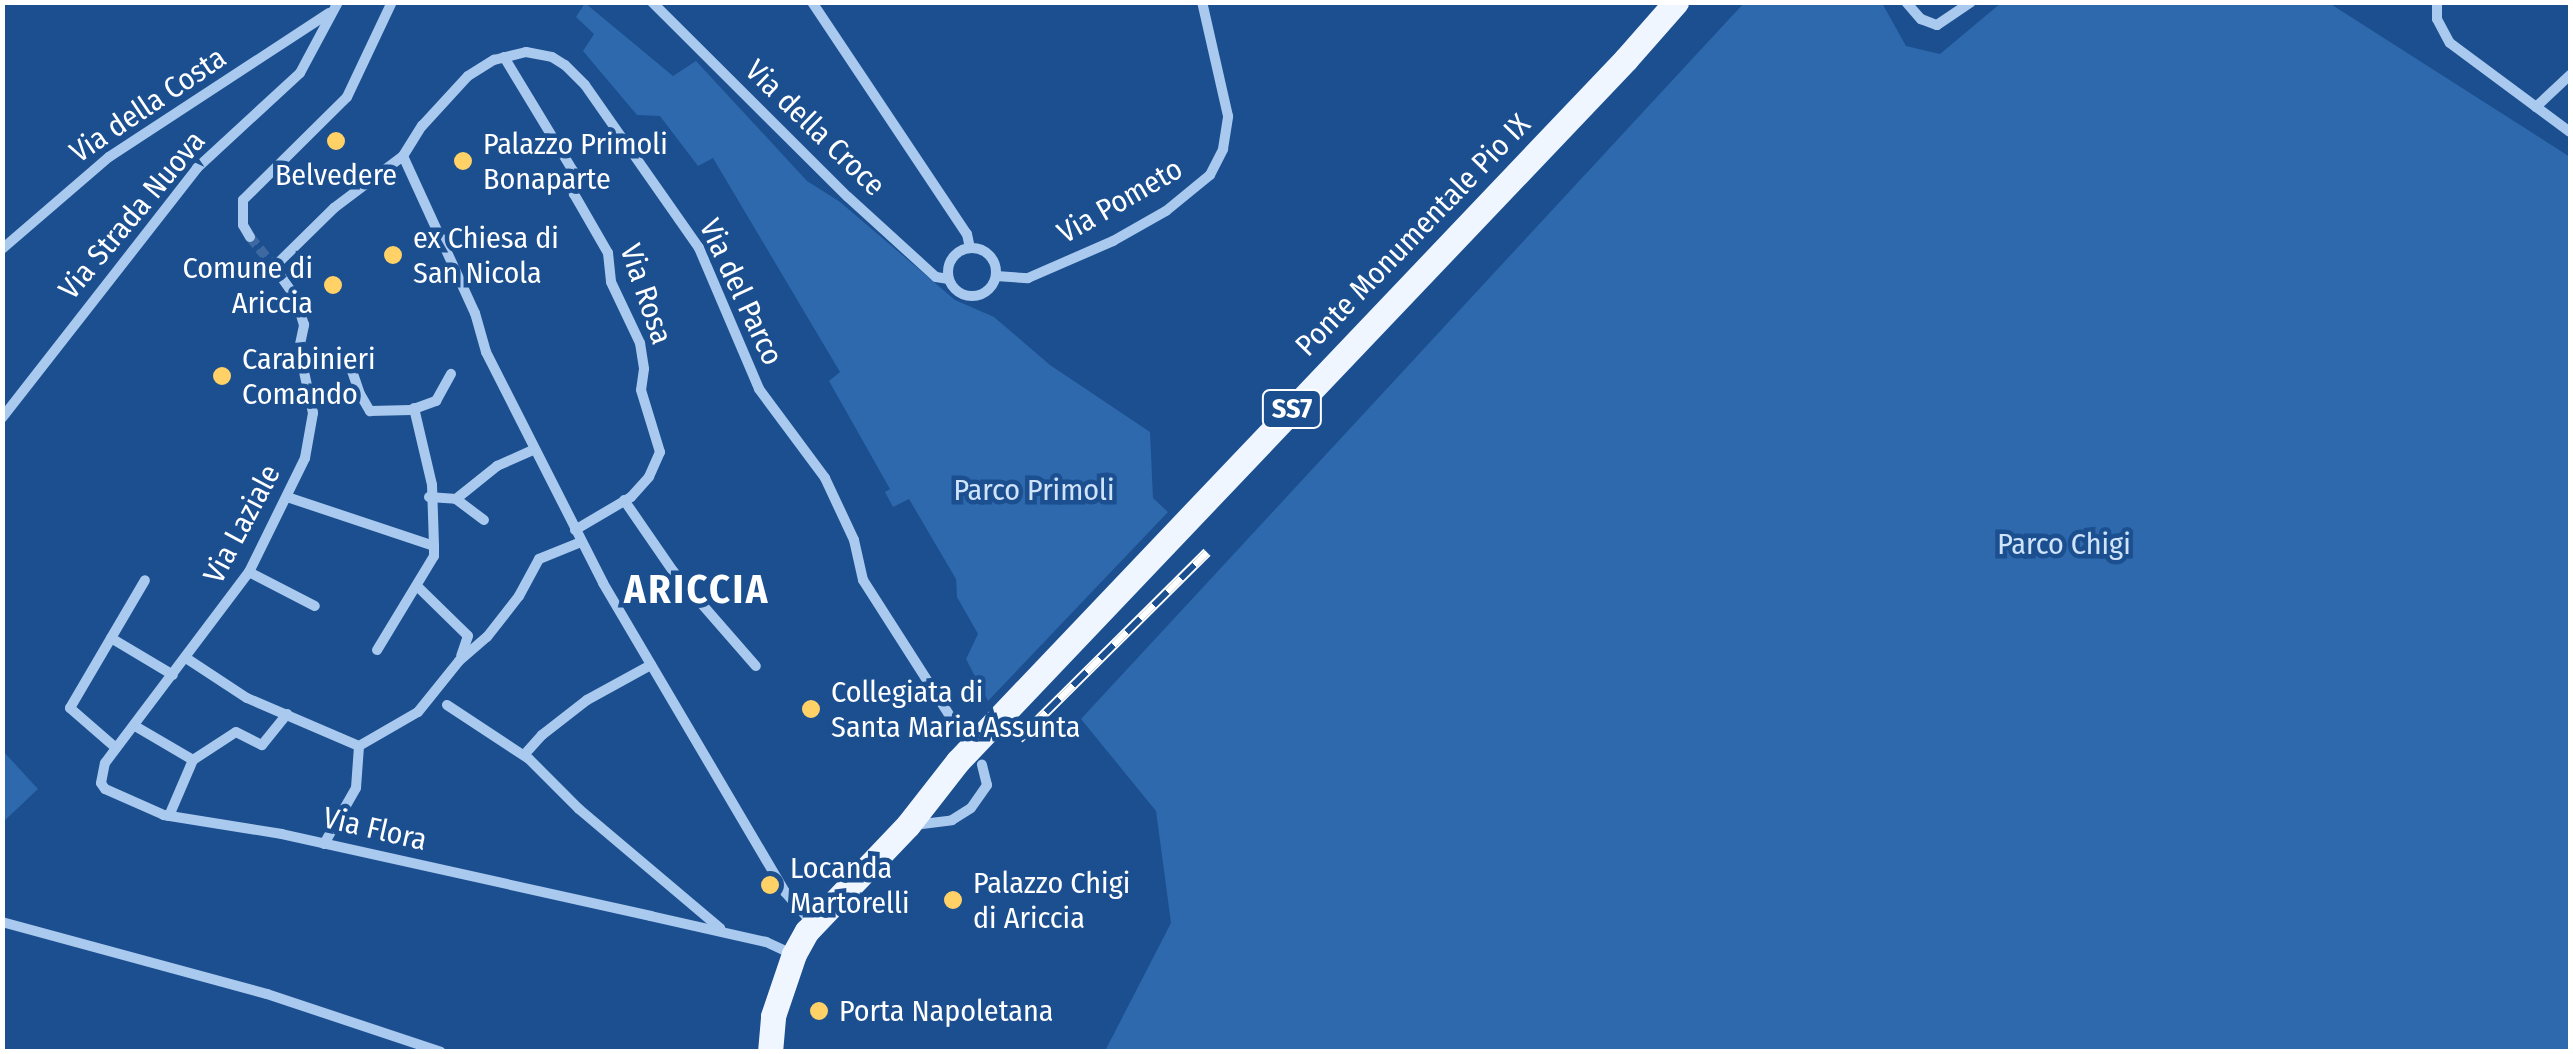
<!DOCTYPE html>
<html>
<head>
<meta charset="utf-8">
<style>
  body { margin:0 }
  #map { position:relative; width:2573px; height:1054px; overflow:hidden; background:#1b4f8f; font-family:"Fira Sans Condensed",sans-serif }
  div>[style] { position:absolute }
  .green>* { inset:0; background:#2e69ad }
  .street-tunnel>* { height:10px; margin-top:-5px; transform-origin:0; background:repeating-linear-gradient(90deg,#3d69a0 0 10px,transparent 0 15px) }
  .street>* { height:10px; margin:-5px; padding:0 5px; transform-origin:5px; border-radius:5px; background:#a9c9ee }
  .street>.ring { margin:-5px; padding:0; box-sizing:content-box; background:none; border:10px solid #a9c9ee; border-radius:50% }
  .primary>* { height:25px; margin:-12.5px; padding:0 12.5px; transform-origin:12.5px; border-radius:12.5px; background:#f0f6ff }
  .rail>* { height:10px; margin-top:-5px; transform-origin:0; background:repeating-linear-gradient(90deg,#1b4f8f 0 19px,#fff 0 38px); box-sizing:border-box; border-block:2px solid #fff }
  .primary-bridge>* { height:25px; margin:-12.5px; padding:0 12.5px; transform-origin:12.5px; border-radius:12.5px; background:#f0f6ff }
  .dots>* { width:28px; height:28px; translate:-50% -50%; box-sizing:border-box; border:5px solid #1b4f8f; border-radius:50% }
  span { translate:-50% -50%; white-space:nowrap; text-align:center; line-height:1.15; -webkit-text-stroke:9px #1b4f8f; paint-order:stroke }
  .shield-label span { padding:2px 8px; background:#1b4f8f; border:2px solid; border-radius:8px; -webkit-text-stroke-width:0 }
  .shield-label { font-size:28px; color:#fff; font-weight:700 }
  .street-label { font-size:30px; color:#fff }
  .poi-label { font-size:30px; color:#fff }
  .left { translate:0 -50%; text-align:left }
  .right { translate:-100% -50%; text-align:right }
  .park-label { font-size:30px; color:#cfe3fa }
  .district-label { font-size:40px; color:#fff; font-weight:700; letter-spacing:2.5px }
  .frame { position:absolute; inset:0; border:5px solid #fff; pointer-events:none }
</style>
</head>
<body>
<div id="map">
  <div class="green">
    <i style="clip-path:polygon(585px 3px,673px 76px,696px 61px,807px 181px,840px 202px,955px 300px,994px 317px,1050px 365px,1150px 432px,1153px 498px,1168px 512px,988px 701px,966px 659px,978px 634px,957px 597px,956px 579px,909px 499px,893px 507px,885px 492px,890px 489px,829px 381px,840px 372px,713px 158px,698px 166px,660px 116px,637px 115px,583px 51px,594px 34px,576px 17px)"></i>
    <i style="clip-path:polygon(1744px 3px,1882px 3px,1906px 46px,1940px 54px,2001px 3px,2329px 3px,2570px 157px,2570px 1051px,1105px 1051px,1171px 923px,1156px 811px,1081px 719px)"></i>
    <i style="clip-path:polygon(3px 751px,38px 789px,3px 822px)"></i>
  </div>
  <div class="street-tunnel">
    <i style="left:250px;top:237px;width:38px;rotate:51deg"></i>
  </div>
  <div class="street">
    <i style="left:652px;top:2px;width:276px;rotate:44.9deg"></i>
    <i style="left:848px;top:197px;width:119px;rotate:42.3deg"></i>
    <i style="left:936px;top:277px;width:13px;rotate:9deg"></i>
    <i style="left:812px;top:2px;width:279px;rotate:56.3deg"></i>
    <i style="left:967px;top:234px;width:14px;rotate:78deg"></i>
    <i style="left:1906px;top:2px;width:23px;rotate:49deg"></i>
    <i style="left:1921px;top:19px;width:17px;rotate:21deg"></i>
    <i style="left:1937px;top:25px;width:41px;rotate:-34.1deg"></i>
    <i style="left:2437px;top:2px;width:17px;rotate:90deg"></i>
    <i style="left:2437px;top:19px;width:27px;rotate:62deg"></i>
    <i style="left:2450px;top:43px;width:149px;rotate:36.6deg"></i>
    <i style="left:504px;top:57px;width:133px;rotate:58.8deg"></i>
    <i style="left:573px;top:171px;width:23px;rotate:88deg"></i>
    <i style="left:574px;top:194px;width:68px;rotate:60deg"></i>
    <i style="left:608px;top:253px;width:29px;rotate:84deg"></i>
    <i style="left:611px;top:282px;width:68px;rotate:64.6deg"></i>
    <i style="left:640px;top:343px;width:26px;rotate:81deg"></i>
    <i style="left:644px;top:369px;width:21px;rotate:98deg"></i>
    <i style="left:641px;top:390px;width:65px;rotate:73deg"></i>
    <i style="left:660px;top:452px;width:27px;rotate:114deg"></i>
    <i style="left:649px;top:477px;width:27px;rotate:132deg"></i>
    <i style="left:631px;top:497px;width:65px;rotate:149.5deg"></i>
    <i style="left:2536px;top:107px;width:47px;rotate:-43.3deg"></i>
    <i style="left:403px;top:156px;width:173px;rotate:65.4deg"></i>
    <i style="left:475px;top:313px;width:41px;rotate:74.2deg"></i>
    <i style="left:486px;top:352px;width:259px;rotate:63.1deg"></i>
    <i style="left:603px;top:583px;width:359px;rotate:59.5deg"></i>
    <i style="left:785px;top:892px;width:43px;rotate:48.8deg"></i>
    <i style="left:250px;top:237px;width:14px;rotate:-120deg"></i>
    <i style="left:243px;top:225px;width:25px;rotate:-90deg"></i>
    <i style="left:243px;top:200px;width:146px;rotate:-44.7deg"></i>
    <i style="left:347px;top:97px;width:105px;rotate:-64.7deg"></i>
    <i class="ring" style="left:948px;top:248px;width:38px;height:38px"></i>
    <i style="left:2px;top:249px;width:141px;rotate:-40.7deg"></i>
    <i style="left:109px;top:157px;width:263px;rotate:-33.2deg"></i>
    <i style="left:996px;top:276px;width:32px;rotate:4deg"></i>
    <i style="left:1028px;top:278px;width:93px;rotate:-23.5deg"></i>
    <i style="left:1113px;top:241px;width:61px;rotate:-29.5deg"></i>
    <i style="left:1166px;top:211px;width:57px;rotate:-39.3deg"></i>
    <i style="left:1210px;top:175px;width:29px;rotate:-63deg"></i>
    <i style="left:1223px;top:149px;width:33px;rotate:-81deg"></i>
    <i style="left:1228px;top:116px;width:117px;rotate:-102.8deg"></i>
    <i style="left:350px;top:365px;width:31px;rotate:71deg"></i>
    <i style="left:311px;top:401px;width:49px;rotate:-8.1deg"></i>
    <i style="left:360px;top:394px;width:20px;rotate:60deg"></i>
    <i style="left:370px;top:411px;width:41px;rotate:-1.4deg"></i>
    <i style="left:411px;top:410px;width:27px;rotate:-20deg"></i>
    <i style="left:436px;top:401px;width:31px;rotate:-61deg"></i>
    <i style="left:414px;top:408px;width:79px;rotate:76.8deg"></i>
    <i style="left:432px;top:485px;width:61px;rotate:88.1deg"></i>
    <i style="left:2px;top:418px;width:317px;rotate:-52deg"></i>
    <i style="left:197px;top:168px;width:140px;rotate:-42.7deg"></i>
    <i style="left:300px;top:73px;width:81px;rotate:-61.8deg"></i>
    <i style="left:287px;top:497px;width:155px;rotate:18.4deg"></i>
    <i style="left:434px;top:546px;width:10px;rotate:90deg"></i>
    <i style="left:434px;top:556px;width:110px;rotate:121.2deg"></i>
    <i style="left:429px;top:497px;width:27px;rotate:4deg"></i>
    <i style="left:456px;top:499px;width:53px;rotate:-38.8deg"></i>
    <i style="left:497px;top:466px;width:39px;rotate:-24deg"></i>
    <i style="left:456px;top:499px;width:35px;rotate:37deg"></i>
    <i style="left:624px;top:500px;width:86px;rotate:55.4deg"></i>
    <i style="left:673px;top:571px;width:126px;rotate:48.9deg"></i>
    <i style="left:249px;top:572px;width:74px;rotate:27.3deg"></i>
    <i style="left:417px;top:586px;width:71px;rotate:44.4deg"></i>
    <i style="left:468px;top:636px;width:21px;rotate:109deg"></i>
    <i style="left:111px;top:638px;width:72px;rotate:30.8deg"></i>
    <i style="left:186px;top:658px;width:73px;rotate:33.3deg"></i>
    <i style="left:247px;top:698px;width:122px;rotate:23.2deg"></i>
    <i style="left:359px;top:746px;width:68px;rotate:-30deg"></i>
    <i style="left:418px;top:712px;width:65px;rotate:-51.2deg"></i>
    <i style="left:459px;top:661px;width:37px;rotate:-41deg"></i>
    <i style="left:487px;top:637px;width:52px;rotate:-52deg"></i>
    <i style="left:519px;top:596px;width:42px;rotate:-61.6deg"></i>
    <i style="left:539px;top:559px;width:45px;rotate:-22deg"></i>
    <i style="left:447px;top:705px;width:98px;rotate:33.4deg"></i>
    <i style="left:529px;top:759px;width:71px;rotate:45deg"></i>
    <i style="left:579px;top:809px;width:185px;rotate:40.2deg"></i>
    <i style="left:135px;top:726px;width:67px;rotate:30.4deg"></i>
    <i style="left:193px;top:760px;width:61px;rotate:113.2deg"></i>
    <i style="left:116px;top:748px;width:61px;rotate:-139deg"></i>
    <i style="left:70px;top:708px;width:148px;rotate:-59.6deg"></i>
    <i style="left:524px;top:755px;width:27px;rotate:-48deg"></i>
    <i style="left:542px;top:735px;width:57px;rotate:-37.9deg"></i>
    <i style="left:587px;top:700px;width:73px;rotate:-28.7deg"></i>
    <i style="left:193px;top:760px;width:51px;rotate:-33.1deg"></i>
    <i style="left:236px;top:732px;width:29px;rotate:27deg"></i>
    <i style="left:262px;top:745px;width:40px;rotate:-51deg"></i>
    <i style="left:914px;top:825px;width:38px;rotate:-7deg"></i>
    <i style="left:952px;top:820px;width:22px;rotate:-32deg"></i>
    <i style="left:971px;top:808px;width:28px;rotate:-55deg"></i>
    <i style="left:987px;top:785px;width:21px;rotate:-104deg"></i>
    <i style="left:324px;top:844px;width:64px;rotate:-60.3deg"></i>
    <i style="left:356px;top:788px;width:42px;rotate:-85.9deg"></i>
    <i style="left:2px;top:922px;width:275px;rotate:15.2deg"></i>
    <i style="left:267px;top:994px;width:183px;rotate:18.4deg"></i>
    <i style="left:792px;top:954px;width:29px;rotate:-155deg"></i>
    <i style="left:766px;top:942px;width:118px;rotate:-167.3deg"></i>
    <i style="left:651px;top:916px;width:378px;rotate:-167.5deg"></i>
    <i style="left:282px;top:834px;width:120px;rotate:-170.9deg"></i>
    <i style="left:164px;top:815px;width:64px;rotate:-156.2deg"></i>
    <i style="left:105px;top:789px;width:7px;rotate:-124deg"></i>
    <i style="left:101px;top:783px;width:20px;rotate:-79deg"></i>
    <i style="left:105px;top:763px;width:239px;rotate:-53deg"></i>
    <i style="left:249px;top:572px;width:127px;rotate:-63.8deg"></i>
    <i style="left:305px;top:458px;width:46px;rotate:-79.9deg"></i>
    <i style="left:313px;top:413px;width:66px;rotate:-102.3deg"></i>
    <i style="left:299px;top:349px;width:25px;rotate:-78deg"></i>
    <i style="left:304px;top:325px;width:28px;rotate:-107deg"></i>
    <i style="left:296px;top:298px;width:38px;rotate:-125deg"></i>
    <i style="left:274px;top:267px;width:84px;rotate:-44.5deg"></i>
    <i style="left:334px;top:208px;width:86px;rotate:-37deg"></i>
    <i style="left:403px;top:156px;width:36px;rotate:-58deg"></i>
    <i style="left:422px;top:126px;width:68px;rotate:-47.4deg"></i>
    <i style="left:468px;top:76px;width:31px;rotate:-32deg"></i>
    <i style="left:494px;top:60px;width:33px;rotate:-14deg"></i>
    <i style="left:526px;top:52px;width:26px;rotate:11deg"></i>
    <i style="left:552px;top:57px;width:15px;rotate:32deg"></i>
    <i style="left:565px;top:65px;width:28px;rotate:45deg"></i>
    <i style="left:585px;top:85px;width:199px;rotate:55deg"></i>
    <i style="left:699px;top:248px;width:153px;rotate:66.9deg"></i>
    <i style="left:759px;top:389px;width:111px;rotate:53.4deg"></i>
    <i style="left:825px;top:478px;width:68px;rotate:64.9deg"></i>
    <i style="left:854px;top:540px;width:41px;rotate:77.3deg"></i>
    <i style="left:863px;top:580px;width:178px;rotate:57.4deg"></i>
  </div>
  <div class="primary">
    <i style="left:1626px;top:59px;width:76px;rotate:-48.7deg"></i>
    <i style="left:770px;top:1052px;width:36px;rotate:-85deg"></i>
    <i style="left:773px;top:1016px;width:65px;rotate:-71.3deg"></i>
    <i style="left:794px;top:954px;width:26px;rotate:-61deg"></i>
    <i style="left:807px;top:931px;width:146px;rotate:-46.4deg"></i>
    <i style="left:908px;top:825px;width:81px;rotate:-52deg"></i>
  </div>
  <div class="rail">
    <i style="left:1019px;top:739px;width:265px;rotate:-44.8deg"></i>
  </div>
  <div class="primary-bridge">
    <i style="left:958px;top:761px;width:969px;rotate:-46.42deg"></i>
  </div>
  <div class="dots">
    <i style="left:336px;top:141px;background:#ffd166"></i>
    <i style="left:463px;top:161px;background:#ffd166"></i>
    <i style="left:393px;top:255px;background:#ffd166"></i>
    <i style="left:333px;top:285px;background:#ffd166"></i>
    <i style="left:222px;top:376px;background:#ffd166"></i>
    <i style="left:811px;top:709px;background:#ffd166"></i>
    <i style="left:770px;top:885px;background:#ffd166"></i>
    <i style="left:953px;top:900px;background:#ffd166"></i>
    <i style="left:819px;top:1011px;background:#ffd166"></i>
  </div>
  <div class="shield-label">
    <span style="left:1292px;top:409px">SS7</span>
  </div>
  <div class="street-label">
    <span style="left:148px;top:105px;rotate:-34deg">Via della Costa</span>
    <span style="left:815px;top:128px;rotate:44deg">Via della Croce</span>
    <span style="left:1120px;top:201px;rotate:-30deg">Via Pometo</span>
    <span style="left:132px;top:215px;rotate:-50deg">Via Strada Nuova</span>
    <span style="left:1413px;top:235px;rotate:-46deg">Ponte Monumentale Pio IX</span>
    <span style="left:741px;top:292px;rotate:65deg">Via del Parco</span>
    <span style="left:646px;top:294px;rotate:71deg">Via Rosa</span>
    <span style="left:242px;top:524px;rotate:-62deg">Via Laziale</span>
    <span style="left:375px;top:829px;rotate:13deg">Via Flora</span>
  </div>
  <div class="poi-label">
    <span class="left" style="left:483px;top:161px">Palazzo Primoli<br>Bonaparte</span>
    <span style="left:336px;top:175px">Belvedere</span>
    <span class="left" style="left:413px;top:255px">ex Chiesa di<br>San Nicola</span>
    <span class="right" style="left:313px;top:285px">Comune di<br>Ariccia</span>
    <span class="left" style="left:242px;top:376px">Carabinieri<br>Comando</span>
    <span class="left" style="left:831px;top:709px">Collegiata di<br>Santa Maria Assunta</span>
    <span class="left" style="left:790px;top:885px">Locanda<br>Martorelli</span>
    <span class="left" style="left:973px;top:900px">Palazzo Chigi<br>di Ariccia</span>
    <span class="left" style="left:839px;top:1011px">Porta Napoletana</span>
  </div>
  <div class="park-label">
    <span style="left:1034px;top:490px">Parco Primoli</span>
    <span style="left:2064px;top:544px">Parco Chigi</span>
  </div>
  <div class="district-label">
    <span style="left:697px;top:590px">ARICCIA</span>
  </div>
  <div class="frame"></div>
</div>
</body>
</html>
